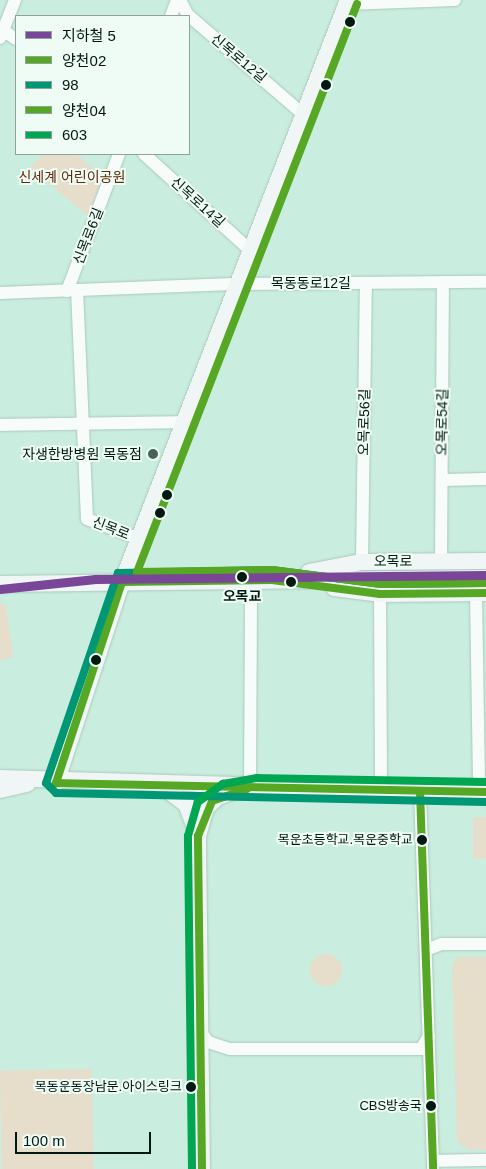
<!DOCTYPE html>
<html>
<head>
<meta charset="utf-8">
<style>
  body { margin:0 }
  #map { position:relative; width:486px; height:1169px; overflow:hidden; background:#c9edde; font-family:Helvetica,"Noto Sans KR",sans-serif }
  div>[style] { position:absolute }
  .green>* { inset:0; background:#e6ddca; transform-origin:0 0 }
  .round { border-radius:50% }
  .roads { filter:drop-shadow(0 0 1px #abc8bc) drop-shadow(0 0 1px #abc8bc) }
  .minor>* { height:12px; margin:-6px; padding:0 6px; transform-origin:6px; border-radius:6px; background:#f7fcfa }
  .major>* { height:16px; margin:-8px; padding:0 8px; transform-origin:8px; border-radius:8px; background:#f0f6f6 }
  .bus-1>* { height:8px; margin:-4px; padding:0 4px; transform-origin:4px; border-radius:4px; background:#56a824 }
  .bus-2>* { height:8px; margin:-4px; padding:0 4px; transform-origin:4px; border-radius:4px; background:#009775 }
  .bus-3>* { height:8px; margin:-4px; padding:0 4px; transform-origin:4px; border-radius:4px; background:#56a824 }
  .bus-4>* { height:8px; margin:-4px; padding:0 4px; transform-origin:4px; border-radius:4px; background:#00a651 }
  .metro-1>* { height:9px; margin:-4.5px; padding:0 4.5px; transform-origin:4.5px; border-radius:4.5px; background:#794698 }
  .dots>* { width:14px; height:14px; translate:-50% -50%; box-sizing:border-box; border:2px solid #effcf6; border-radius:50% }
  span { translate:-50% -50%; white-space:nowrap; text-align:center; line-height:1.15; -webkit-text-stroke:4px #effcf6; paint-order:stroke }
  .bus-label { font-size:13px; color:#011a11 }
  .right { translate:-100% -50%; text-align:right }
  .street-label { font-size:14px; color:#011a11 }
  .park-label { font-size:14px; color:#612c0a }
  .poi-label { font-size:14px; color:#011a11 }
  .stop-label { font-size:14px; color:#011a11; font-weight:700 }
  .legend { position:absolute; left:15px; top:15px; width:175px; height:140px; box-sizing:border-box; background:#effcf6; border:1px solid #90a29a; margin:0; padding:6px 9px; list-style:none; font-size:15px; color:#011a11 }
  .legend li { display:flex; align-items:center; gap:10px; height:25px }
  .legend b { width:25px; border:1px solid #90a29a }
  .scale { position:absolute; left:15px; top:1132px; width:136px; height:22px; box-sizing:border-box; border:2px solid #011a11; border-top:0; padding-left:6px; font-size:15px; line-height:18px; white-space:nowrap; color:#011a11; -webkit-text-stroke:4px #effcf6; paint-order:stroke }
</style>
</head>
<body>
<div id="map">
  <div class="green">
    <i style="clip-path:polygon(43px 154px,76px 154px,103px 176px,88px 216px,30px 168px)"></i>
    <i style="clip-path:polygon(0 604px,6px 604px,13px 657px,0 660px)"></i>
    <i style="left:473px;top:817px;width:13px;height:42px"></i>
    <i class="round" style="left:310px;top:954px;width:32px;height:32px"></i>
    <i style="clip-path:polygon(457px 957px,486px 957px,486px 1150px,469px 1150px,457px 1142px,452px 966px)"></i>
    <i style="left:92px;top:1069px;width:100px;height:92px;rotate:89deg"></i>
  </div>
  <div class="roads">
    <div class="minor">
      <i style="left:180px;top:0;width:16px;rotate:63deg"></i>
      <i style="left:187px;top:14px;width:153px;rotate:40.8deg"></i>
      <i style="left:346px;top:4px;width:109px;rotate:-2.1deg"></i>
      <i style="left:171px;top:16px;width:17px;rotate:-69deg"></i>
      <i style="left:0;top:28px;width:19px;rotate:35deg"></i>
      <i style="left:0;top:38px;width:41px;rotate:-68.5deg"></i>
      <i style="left:144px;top:154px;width:144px;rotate:42.2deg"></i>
      <i style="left:77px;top:290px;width:229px;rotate:87.5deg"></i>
      <i style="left:87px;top:519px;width:57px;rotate:20.7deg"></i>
      <i style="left:67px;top:291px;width:147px;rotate:-69.2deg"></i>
      <i style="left:0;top:293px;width:239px;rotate:-2.2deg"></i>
      <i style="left:239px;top:284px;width:247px;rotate:-0.5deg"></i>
      <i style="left:0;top:425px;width:185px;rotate:-0.9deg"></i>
      <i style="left:442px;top:480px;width:44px;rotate:-1.3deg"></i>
      <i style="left:441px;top:561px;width:279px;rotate:-89.6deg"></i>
      <i style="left:362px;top:562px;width:279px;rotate:-89.2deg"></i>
      <i style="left:476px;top:593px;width:199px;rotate:89.1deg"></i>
      <i style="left:380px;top:594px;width:197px;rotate:89.7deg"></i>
      <i style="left:250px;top:788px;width:208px;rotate:-89.7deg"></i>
      <i style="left:420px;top:791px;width:378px;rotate:88deg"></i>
      <i style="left:426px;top:950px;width:17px;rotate:-21deg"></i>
      <i style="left:442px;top:944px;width:44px"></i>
      <i style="left:201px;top:1032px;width:12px;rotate:55deg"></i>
      <i style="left:208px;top:1042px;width:23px;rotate:18deg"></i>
      <i style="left:230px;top:1049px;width:191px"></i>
      <i style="left:421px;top:1049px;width:15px;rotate:-58deg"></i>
      <i style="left:433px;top:1161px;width:53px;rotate:-1.1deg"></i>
    </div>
    <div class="major">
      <i style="left:309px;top:572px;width:54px;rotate:-10.7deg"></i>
      <i style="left:362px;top:562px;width:124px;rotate:-0.5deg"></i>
      <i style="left:0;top:584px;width:486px;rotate:-0.7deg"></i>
      <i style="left:334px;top:588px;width:46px;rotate:7.4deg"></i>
      <i style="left:380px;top:594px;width:106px;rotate:-0.5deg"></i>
      <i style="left:0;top:778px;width:486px;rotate:1.7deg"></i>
      <i style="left:56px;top:783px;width:212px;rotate:-71.8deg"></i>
      <i style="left:122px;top:582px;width:624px;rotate:-68.78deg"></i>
      <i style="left:162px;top:786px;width:30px;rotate:37deg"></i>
      <i style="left:186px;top:804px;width:33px;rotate:69deg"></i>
      <i style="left:0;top:790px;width:28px;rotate:-13deg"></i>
      <i style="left:202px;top:1169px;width:333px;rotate:-90.7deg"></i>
      <i style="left:198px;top:836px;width:29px;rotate:-74deg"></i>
      <i style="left:206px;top:808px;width:16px;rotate:-43deg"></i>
      <i style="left:218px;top:797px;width:20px;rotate:-20deg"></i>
    </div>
  </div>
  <div class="bus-1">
    <i style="left:486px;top:593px;width:106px;rotate:179.5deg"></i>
    <i style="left:380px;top:594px;width:109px;rotate:-172.6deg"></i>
    <i style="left:272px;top:580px;width:150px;rotate:179.2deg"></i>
    <i style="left:122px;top:582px;width:212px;rotate:108.2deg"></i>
    <i style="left:56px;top:783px;width:430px;rotate:1.2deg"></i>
    <i style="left:420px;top:791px;width:378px;rotate:88deg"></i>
    <i style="left:202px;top:1169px;width:333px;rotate:-90.7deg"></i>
    <i style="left:198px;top:836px;width:38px;rotate:-68deg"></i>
    <i style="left:212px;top:801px;width:37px;rotate:-19deg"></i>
  </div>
  <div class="bus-2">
    <i style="left:486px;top:802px;width:430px;rotate:-178.8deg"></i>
    <i style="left:56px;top:793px;width:14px;rotate:-135deg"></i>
    <i style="left:46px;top:783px;width:222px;rotate:-71.1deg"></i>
    <i style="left:118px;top:573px;width:154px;rotate:-1.1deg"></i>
    <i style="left:272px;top:570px;width:110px;rotate:7.3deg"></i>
    <i style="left:381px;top:584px;width:105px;rotate:-0.5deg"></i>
  </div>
  <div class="bus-3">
    <i style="left:357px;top:4px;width:609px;rotate:111.17deg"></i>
    <i style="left:137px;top:572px;width:135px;rotate:-0.8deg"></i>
    <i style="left:272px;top:570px;width:110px;rotate:7.3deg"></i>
    <i style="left:381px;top:584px;width:105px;rotate:-0.5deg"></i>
  </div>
  <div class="bus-4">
    <i style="left:192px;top:1169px;width:333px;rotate:-90.7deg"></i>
    <i style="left:188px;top:836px;width:35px;rotate:-74deg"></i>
    <i style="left:198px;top:802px;width:31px;rotate:-36deg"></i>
    <i style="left:223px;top:784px;width:35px;rotate:-10deg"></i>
    <i style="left:257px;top:778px;width:229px;rotate:1deg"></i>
  </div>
  <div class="metro-1">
    <i style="left:0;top:589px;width:96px;rotate:-6deg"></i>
    <i style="left:95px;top:579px;width:391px;rotate:-0.6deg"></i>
  </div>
  <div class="dots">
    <i style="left:350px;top:22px;background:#011a11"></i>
    <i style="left:326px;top:85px;background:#011a11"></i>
    <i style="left:153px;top:454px;background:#476459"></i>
    <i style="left:167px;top:495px;background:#011a11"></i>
    <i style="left:160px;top:513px;background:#011a11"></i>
    <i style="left:242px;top:577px;background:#011a11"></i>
    <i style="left:291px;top:582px;background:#011a11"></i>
    <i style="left:96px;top:660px;background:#011a11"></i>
    <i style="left:422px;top:840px;background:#011a11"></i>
    <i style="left:191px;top:1087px;background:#011a11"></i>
    <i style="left:431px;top:1106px;background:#011a11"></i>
  </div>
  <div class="bus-label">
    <span class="right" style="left:413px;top:840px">목운초등학교.목운중학교</span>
    <span class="right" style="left:182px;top:1087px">목동운동장남문.아이스링크</span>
    <span class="right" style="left:422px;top:1106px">CBS방송국</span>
  </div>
  <div class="street-label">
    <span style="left:239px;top:58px;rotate:40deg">신목로12길</span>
    <span style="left:198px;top:202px;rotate:42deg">신목로14길</span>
    <span style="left:88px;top:236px;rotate:-69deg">신목로6길</span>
    <span style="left:311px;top:283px">목동동로12길</span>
    <span style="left:364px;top:422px;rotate:-89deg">오목로56길</span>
    <span style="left:442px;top:422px;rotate:-89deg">오목로54길</span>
    <span style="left:111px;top:528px;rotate:21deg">신목로</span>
    <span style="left:393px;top:561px">오목로</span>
  </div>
  <div class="park-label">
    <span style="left:72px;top:177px">신세계 어린이공원</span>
  </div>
  <div class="poi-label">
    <span class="right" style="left:142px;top:454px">자생한방병원 목동점</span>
  </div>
  <div class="stop-label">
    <span style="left:242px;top:596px">오목교</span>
  </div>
  <ul class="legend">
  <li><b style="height:6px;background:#794698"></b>지하철 5</li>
  <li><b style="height:6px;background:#56a824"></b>양천02</li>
  <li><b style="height:6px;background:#009775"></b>98</li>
  <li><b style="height:6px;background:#56a824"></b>양천04</li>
  <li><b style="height:6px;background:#00a651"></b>603</li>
  </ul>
  <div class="scale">100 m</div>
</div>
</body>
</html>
